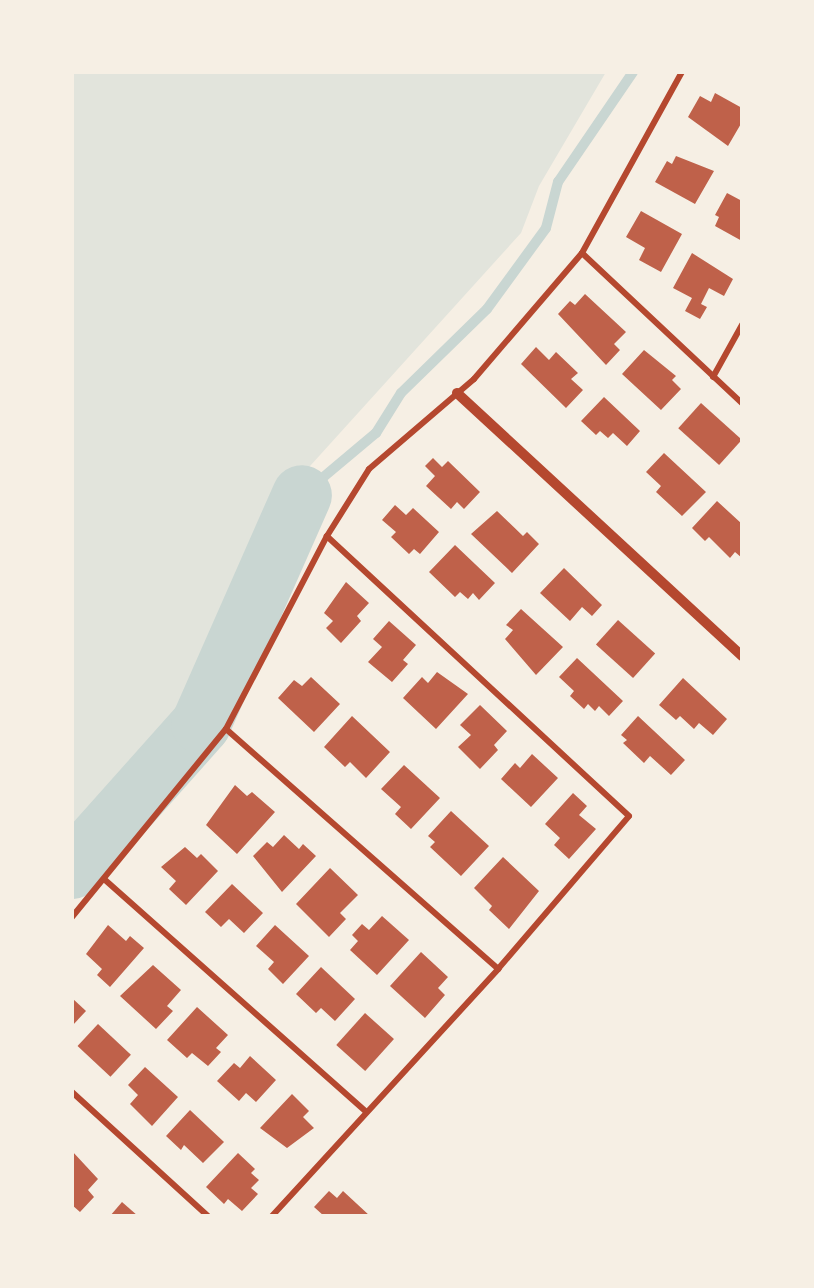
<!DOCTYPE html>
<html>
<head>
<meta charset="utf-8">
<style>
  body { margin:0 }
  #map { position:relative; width:814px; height:1288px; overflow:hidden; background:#f6efe4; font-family:"Space Grotesk",sans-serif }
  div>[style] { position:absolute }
  .green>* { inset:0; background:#e2e4dc }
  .stream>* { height:10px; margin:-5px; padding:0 5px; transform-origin:5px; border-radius:5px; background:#c9d6d2 }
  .river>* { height:60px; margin:-30px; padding:0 30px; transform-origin:30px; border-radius:30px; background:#c9d6d2 }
  .building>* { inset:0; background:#bf614a; transform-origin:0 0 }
  .minor>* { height:6px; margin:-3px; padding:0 3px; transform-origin:3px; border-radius:3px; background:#b5482f }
  .tertiary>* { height:10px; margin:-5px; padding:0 5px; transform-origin:5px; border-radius:5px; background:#b5482f }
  span { translate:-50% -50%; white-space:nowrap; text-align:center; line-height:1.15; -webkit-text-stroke:5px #f6efe4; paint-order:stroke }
  .frame { position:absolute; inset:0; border:74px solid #f6efe4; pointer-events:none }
</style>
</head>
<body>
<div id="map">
  <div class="green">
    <i style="clip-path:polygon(72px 72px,606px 72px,539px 186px,521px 233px,282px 497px,184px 718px,72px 844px)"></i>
  </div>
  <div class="stream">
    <i style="left:302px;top:495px;width:97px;rotate:-40deg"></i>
    <i style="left:376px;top:433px;width:47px;rotate:-58deg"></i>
    <i style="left:401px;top:393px;width:120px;rotate:-44.3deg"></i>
    <i style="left:487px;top:309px;width:100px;rotate:-53.9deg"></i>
    <i style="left:546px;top:228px;width:48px;rotate:-75.4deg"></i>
    <i style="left:558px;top:182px;width:133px;rotate:-55.7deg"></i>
  </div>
  <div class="river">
    <i style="left:72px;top:869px;width:194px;rotate:-48.3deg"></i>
    <i style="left:201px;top:724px;width:250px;rotate:-66.2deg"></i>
  </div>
  <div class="building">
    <i style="clip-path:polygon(715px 93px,742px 108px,742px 122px,728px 146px,688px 117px,700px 96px,711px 102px)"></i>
    <i style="clip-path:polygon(676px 156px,714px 171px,695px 204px,655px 182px,667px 161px,672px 164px)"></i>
    <i style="clip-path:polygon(727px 193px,742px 201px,742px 241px,715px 226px,719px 217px,715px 215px)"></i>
    <i style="clip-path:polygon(641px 211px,682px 234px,661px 272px,639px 260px,645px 248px,626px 237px)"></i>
    <i style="clip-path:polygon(692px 253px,733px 279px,724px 296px,709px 288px,701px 304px,707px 307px,700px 319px,685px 311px,692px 298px,673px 288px)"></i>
    <i style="clip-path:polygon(585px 294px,626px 332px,614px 344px,620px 350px,606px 365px,558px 314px,570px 301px,575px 305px)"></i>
    <i style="clip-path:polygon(536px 347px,549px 360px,556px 352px,578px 373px,571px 379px,583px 390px,566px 408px,521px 364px)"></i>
    <i style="clip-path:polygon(644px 350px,676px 376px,672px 380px,681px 389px,661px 410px,622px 374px)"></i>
    <i style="clip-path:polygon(604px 397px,640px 431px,627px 446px,613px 433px,608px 438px,600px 431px,596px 435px,581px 421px)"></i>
    <i style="left:701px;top:403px;width:55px;height:34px;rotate:42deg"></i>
    <i style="clip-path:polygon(664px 453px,706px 492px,682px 516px,656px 492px,661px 486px,646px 472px)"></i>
    <i style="clip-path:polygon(433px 458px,442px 467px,448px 461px,480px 492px,464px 509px,457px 502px,451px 509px,426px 486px,435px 476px,425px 466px)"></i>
    <i style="clip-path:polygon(717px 501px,742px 524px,742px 558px,735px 552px,730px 558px,709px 537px,705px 541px,692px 528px)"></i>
    <i style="clip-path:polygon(395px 505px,406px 515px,413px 508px,439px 532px,420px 554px,414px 549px,409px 554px,391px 537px,396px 532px,382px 520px)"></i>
    <i style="clip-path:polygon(497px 511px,523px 536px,527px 532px,539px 544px,512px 573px,471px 534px)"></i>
    <i style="clip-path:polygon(455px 545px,495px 583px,479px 600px,473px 593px,468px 599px,460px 592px,455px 597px,429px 572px)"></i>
    <i style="clip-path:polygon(564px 568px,602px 605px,592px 616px,582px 607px,570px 621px,540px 593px)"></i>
    <i style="clip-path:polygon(346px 582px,369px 603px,357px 616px,361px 621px,341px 643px,326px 628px,333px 621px,324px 613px)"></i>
    <i style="clip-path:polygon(521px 609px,563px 647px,536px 675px,505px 639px,513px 630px,506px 625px)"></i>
    <i style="left:618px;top:620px;width:50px;height:33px;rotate:42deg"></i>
    <i style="clip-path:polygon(389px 621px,416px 645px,403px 660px,408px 664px,392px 682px,368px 662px,382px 647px,373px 639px)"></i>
    <i style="clip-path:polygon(577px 658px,623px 701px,609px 716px,599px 706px,595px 711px,588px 704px,584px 709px,570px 696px,574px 691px,559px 677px)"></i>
    <i style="clip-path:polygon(437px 672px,468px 694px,436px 729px,403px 698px,422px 677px,428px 683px)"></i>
    <i style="clip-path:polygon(311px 677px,340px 704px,314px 732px,278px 698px,294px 680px,302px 686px)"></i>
    <i style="clip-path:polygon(683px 678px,727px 719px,713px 735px,699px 723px,694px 729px,680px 716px,676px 720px,659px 705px)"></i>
    <i style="clip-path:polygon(480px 705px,507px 731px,494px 745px,498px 750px,480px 769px,458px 747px,471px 735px,460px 725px)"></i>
    <i style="clip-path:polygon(352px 716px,390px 752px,366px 778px,350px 762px,345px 767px,324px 747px)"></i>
    <i style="clip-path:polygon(638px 716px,685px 760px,671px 775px,650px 756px,644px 763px,623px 743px,627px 740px,621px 735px)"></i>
    <i style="clip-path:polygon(532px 754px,558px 778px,531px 807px,501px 779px,515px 763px,520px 768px)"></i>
    <i style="clip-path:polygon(404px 765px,440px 798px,411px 829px,395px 814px,401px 807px,381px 789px)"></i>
    <i style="clip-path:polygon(235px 785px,247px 796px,252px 792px,275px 812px,237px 854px,206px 825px)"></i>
    <i style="clip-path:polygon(573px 793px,587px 806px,579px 815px,596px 829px,569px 859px,554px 845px,560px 838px,545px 824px)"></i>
    <i style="clip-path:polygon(451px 811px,489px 846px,461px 876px,430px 847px,435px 842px,428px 836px)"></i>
    <i style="clip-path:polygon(284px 835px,299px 849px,303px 844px,316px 856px,282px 892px,253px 856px,267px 842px,273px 847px)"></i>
    <i style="clip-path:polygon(185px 847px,197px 858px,201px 854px,218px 871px,186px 905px,169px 889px,176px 881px,161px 867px)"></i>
    <i style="clip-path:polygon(503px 857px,539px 891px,509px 929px,489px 910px,492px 906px,474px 888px)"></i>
    <i style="clip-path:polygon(330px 868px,358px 895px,340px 913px,346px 919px,329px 937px,296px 904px)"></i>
    <i style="clip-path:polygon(232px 884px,263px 913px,244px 933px,229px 919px,221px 927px,205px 912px)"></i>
    <i style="clip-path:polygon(382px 916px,409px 940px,377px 975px,350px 950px,358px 941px,352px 935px,362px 924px,369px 930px)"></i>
    <i style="clip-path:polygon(108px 925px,126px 941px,130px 936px,144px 948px,110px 987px,97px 975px,102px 969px,86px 954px)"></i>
    <i style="clip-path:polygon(275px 925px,309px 956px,283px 984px,268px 969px,274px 962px,256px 946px)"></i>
    <i style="clip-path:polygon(421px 952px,448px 977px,438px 988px,445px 995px,425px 1018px,390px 986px)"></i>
    <i style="clip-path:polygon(153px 965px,181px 990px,167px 1006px,173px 1011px,156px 1029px,120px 996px)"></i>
    <i style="clip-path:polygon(321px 967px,355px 999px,335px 1021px,321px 1008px,316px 1013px,296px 994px)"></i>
    <i style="clip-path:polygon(72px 998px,86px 1011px,72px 1026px)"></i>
    <i style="clip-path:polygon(197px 1007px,228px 1035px,216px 1048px,221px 1052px,208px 1066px,192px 1053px,187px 1058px,167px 1040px)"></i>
    <i style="left:365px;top:1013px;width:39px;height:43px;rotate:42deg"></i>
    <i style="left:98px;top:1024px;width:45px;height:30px;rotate:43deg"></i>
    <i style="clip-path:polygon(250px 1056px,276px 1080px,256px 1102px,246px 1093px,239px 1101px,217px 1081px,234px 1063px,240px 1068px)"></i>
    <i style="clip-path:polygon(145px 1067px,178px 1097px,152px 1126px,130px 1104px,138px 1095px,128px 1085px)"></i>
    <i style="clip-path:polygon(292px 1094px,309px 1111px,303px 1117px,314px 1128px,287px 1148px,260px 1128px)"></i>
    <i style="clip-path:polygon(190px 1110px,224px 1142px,203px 1163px,184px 1145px,181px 1150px,166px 1136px)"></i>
    <i style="clip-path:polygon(72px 1151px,98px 1179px,88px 1190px,94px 1197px,80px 1212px,72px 1205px)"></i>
    <i style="clip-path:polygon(238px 1153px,255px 1169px,251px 1173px,259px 1180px,251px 1188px,258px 1194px,242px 1211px,228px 1199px,224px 1204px,206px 1187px)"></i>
    <i style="clip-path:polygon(329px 1191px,337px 1198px,343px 1191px,370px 1216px,324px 1216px,314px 1207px)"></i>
    <i style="clip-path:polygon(122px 1202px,138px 1216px,110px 1216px)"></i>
  </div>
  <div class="minor">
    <i style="left:582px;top:253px;width:219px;rotate:43.2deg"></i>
    <i style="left:713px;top:377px;width:60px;rotate:-60.9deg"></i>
    <i style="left:226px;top:729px;width:363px;rotate:41.4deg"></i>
    <i style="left:104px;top:879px;width:349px;rotate:41.6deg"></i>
    <i style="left:72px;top:917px;width:243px;rotate:-50.7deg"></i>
    <i style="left:226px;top:729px;width:218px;rotate:-62.4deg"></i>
    <i style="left:327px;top:536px;width:79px;rotate:-57.9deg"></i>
    <i style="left:369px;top:469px;width:138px;rotate:-40.6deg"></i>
    <i style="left:474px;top:379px;width:166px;rotate:-49.4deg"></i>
    <i style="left:582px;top:253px;width:207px;rotate:-61.1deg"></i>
    <i style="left:72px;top:1092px;width:184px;rotate:42.4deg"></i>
    <i style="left:272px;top:1216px;width:335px;rotate:-47.5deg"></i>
    <i style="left:498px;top:969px;width:201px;rotate:-49.4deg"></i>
    <i style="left:629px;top:816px;width:412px;rotate:-137.2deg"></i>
  </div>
  <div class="tertiary">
    <i style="left:457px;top:393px;width:388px;rotate:42.7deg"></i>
  </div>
  <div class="frame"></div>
</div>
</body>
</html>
